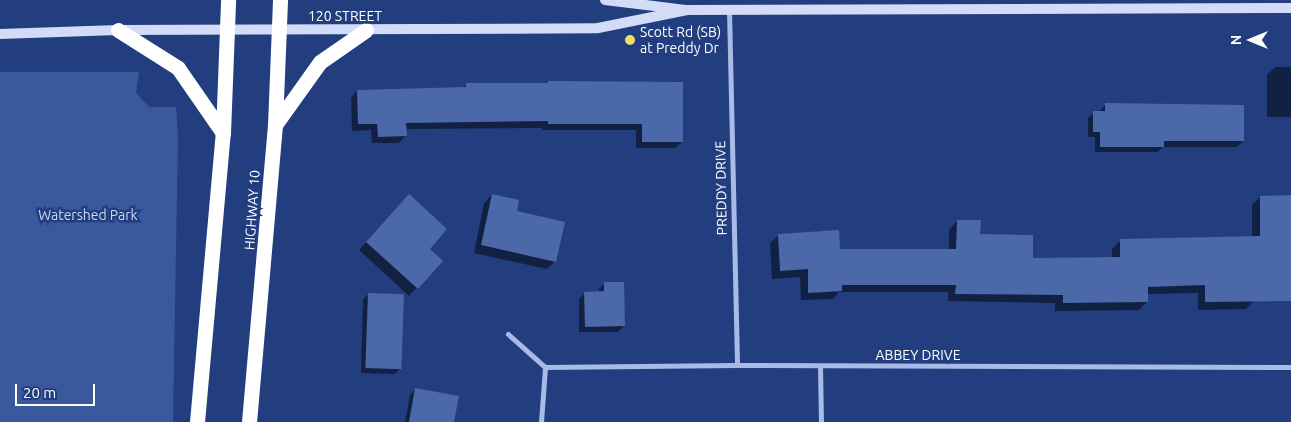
<!DOCTYPE html>
<html>
<head>
<meta charset="utf-8">
<style>
  body { margin:0 }
  #map { position:relative; width:1291px; height:422px; overflow:hidden; background:#223e7f; font-family:Ubuntu,sans-serif }
  div>[style] { position:absolute }
  .green>* { inset:0; background:#3a589e }
  .shadow>* { inset:0; background:#0007 }
  .building>* { inset:0; background:#4b68a8; transform-origin:0 0 }
  .street>* { height:5px; margin:-2.5px; padding:0 2.5px; transform-origin:2.5px; border-radius:2.5px; background:#a8bbe6 }
  .secondary>* { height:10px; margin:-5px; padding:0 5px; transform-origin:5px; border-radius:5px; background:#d2dcf6 }
  .highway>* { height:15px; margin:-7.5px; padding:0 7.5px; transform-origin:7.5px; border-radius:7.5px; background:#fff }
  .dots>* { width:14px; height:14px; translate:-50% -50%; box-sizing:border-box; border:2px solid #223e7f; border-radius:50% }
  span { translate:-50% -50%; white-space:nowrap; text-align:center; line-height:1.15; -webkit-text-stroke:5px #223e7f; paint-order:stroke }
  .street-label { font-size:14px; color:#fff }
  .poi-label { font-size:14px; color:#fff }
  .left { translate:0 -50%; text-align:left }
  .park-label { font-size:14px; color:#cbd8f5 }
  .north { position:absolute; left:1226px; top:15px; width:50px; height:50px; -webkit-text-stroke:4px #223e7f; paint-order:stroke; rotate:270deg; font-size:14px; font-weight:700; line-height:20px; text-align:center; color:#fff }
  .north::after { content:''; display:block; margin:auto; width:18px; height:22px; background:#fff; clip-path:polygon(50% 0,100% 100%,50% 72%,0 100%) }
  .scale { position:absolute; left:15px; top:384px; width:80px; height:22px; box-sizing:border-box; border:2px solid #fff; border-top:0; padding-left:6px; font-size:15px; line-height:18px; white-space:nowrap; color:#fff; -webkit-text-stroke:4px #223e7f; paint-order:stroke }
</style>
</head>
<body>
<div id="map">
  <div class="green">
    <i style="clip-path:polygon(0 72px,139px 72px,136px 93px,149px 107px,176px 107px,178px 137px,173px 422px,0 422px)"></i>
  </div>
  <div class="shadow">
    <i style="clip-path:polygon(1275px 67px,1291px 67px,1291px 117px,1267px 117px,1267px 75px)"></i>
    <i style="clip-path:polygon(548px 82px,682px 142px,675px 148px,636px 148px,636px 130px,542px 130px,542px 128px,405px 129px,405px 136px,399px 143px,372px 143px,371px 130px,352px 131px,351px 98px,357px 91px,463px 88px,467px 84px,546px 84px)"></i>
    <i style="clip-path:polygon(1105px 105px,1243px 141px,1237px 147px,1163px 147px,1157px 152px,1095px 152px,1095px 137px,1088px 137px,1088px 118px,1094px 112px,1099px 112px)"></i>
    <i style="clip-path:polygon(492px 195px,515px 212px,555px 261px,547px 269px,474px 253px,484px 203px)"></i>
    <i style="clip-path:polygon(1291px 196px,1291px 293px,1254px 301px,1246px 309px,1198px 310px,1198px 293px,1147px 294px,1147px 302px,1139px 310px,1055px 311px,1055px 303px,948px 301px,948px 292px,839px 292px,833px 299px,801px 300px,800px 277px,772px 279px,770px 243px,779px 235px,839px 250px,949px 250px,949px 230px,957px 221px,979px 235px,1031px 259px,1112px 258px,1112px 249px,1120px 241px,1252px 237px,1252px 205px,1260px 197px)"></i>
    <i style="clip-path:polygon(401px 204px,428px 249px,441px 261px,409px 296px,359px 250px)"></i>
    <i style="clip-path:polygon(605px 283px,624px 326px,618px 332px,579px 332px,579px 299px,585px 293px,599px 293px,599px 289px)"></i>
    <i style="clip-path:polygon(368px 294px,401px 368px,395px 374px,361px 373px,363px 300px)"></i>
    <i style="clip-path:polygon(416px 389px,453px 422px,405px 422px,410px 395px)"></i>
  </div>
  <div class="building">
    <i style="clip-path:polygon(548px 81px,683px 82px,683px 142px,642px 142px,642px 124px,548px 124px,548px 121px,406px 123px,407px 136px,378px 137px,377px 124px,358px 124px,357px 90px,466px 87px,466px 83px,548px 83px)"></i>
    <i style="clip-path:polygon(1105px 103px,1244px 105px,1244px 141px,1164px 141px,1164px 147px,1100px 147px,1100px 132px,1093px 132px,1093px 111px,1105px 111px)"></i>
    <i style="clip-path:polygon(409px 194px,447px 229px,430px 249px,443px 261px,418px 289px,366px 242px)"></i>
    <i style="clip-path:polygon(492px 194px,519px 200px,517px 211px,565px 222px,556px 262px,481px 245px)"></i>
    <i style="clip-path:polygon(1291px 195px,1291px 301px,1205px 302px,1205px 285px,1148px 287px,1148px 302px,1063px 303px,1063px 295px,955px 294px,956px 285px,842px 285px,842px 291px,808px 293px,808px 269px,780px 271px,778px 234px,839px 230px,840px 249px,956px 249px,957px 220px,981px 220px,980px 234px,1033px 235px,1033px 258px,1120px 257px,1120px 239px,1260px 236px,1260px 196px)"></i>
    <i style="clip-path:polygon(604px 282px,624px 282px,625px 326px,585px 327px,584px 292px,604px 291px)"></i>
    <i style="left:368px;top:293px;width:36px;height:75px;rotate:2deg"></i>
    <i style="clip-path:polygon(415px 388px,459px 396px,454px 422px,409px 422px)"></i>
  </div>
  <div class="street">
    <i style="left:729px;top:10px;width:355px;rotate:88.7deg"></i>
    <i style="left:508px;top:334px;width:50px;rotate:41.7deg"></i>
    <i style="left:820px;top:366px;width:56px;rotate:89deg"></i>
    <i style="left:541px;top:422px;width:55px;rotate:-85.8deg"></i>
    <i style="left:545px;top:367px;width:192px;rotate:-0.6deg"></i>
    <i style="left:737px;top:365px;width:554px;rotate:0.21deg"></i>
  </div>
  <div class="secondary">
    <i style="left:605px;top:0;width:83px;rotate:7deg"></i>
    <i style="left:687px;top:10px;width:604px;rotate:-0.19deg"></i>
    <i style="left:0;top:34px;width:118px;rotate:-1.9deg"></i>
    <i style="left:118px;top:30px;width:480px;rotate:-0.2deg"></i>
    <i style="left:598px;top:28px;width:91px;rotate:-11.4deg"></i>
  </div>
  <div class="highway">
    <i style="left:118px;top:30px;width:71px;rotate:32.3deg"></i>
    <i style="left:178px;top:68px;width:79px;rotate:55.3deg"></i>
    <i style="left:275px;top:125px;width:77px;rotate:-54.5deg"></i>
    <i style="left:320px;top:62px;width:56px;rotate:-34.8deg"></i>
    <i style="left:197px;top:422px;width:290px;rotate:-84.9deg"></i>
    <i style="left:223px;top:133px;width:133px;rotate:-87.8deg"></i>
    <i style="left:249px;top:422px;width:298px;rotate:-85deg"></i>
    <i style="left:275px;top:125px;width:125px;rotate:-87.7deg"></i>
  </div>
  <div class="dots">
    <i style="left:630px;top:40px;background:#f2de6a"></i>
  </div>
  <div class="street-label">
    <span style="left:345px;top:16px">120 STREET</span>
    <span style="left:721px;top:188px;rotate:-91deg">PREDDY DRIVE</span>
    <span style="left:252px;top:210px;rotate:-86deg">HIGHWAY 10</span>
    <span style="left:918px;top:355px">ABBEY DRIVE</span>
  </div>
  <div class="poi-label">
    <span class="left" style="left:640px;top:40px">Scott Rd (SB)<br>at Preddy Dr</span>
  </div>
  <div class="park-label">
    <span style="left:88px;top:215px">Watershed Park</span>
  </div>
  <div class="north">N</div>
  <div class="scale">20 m</div>
</div>
</body>
</html>
